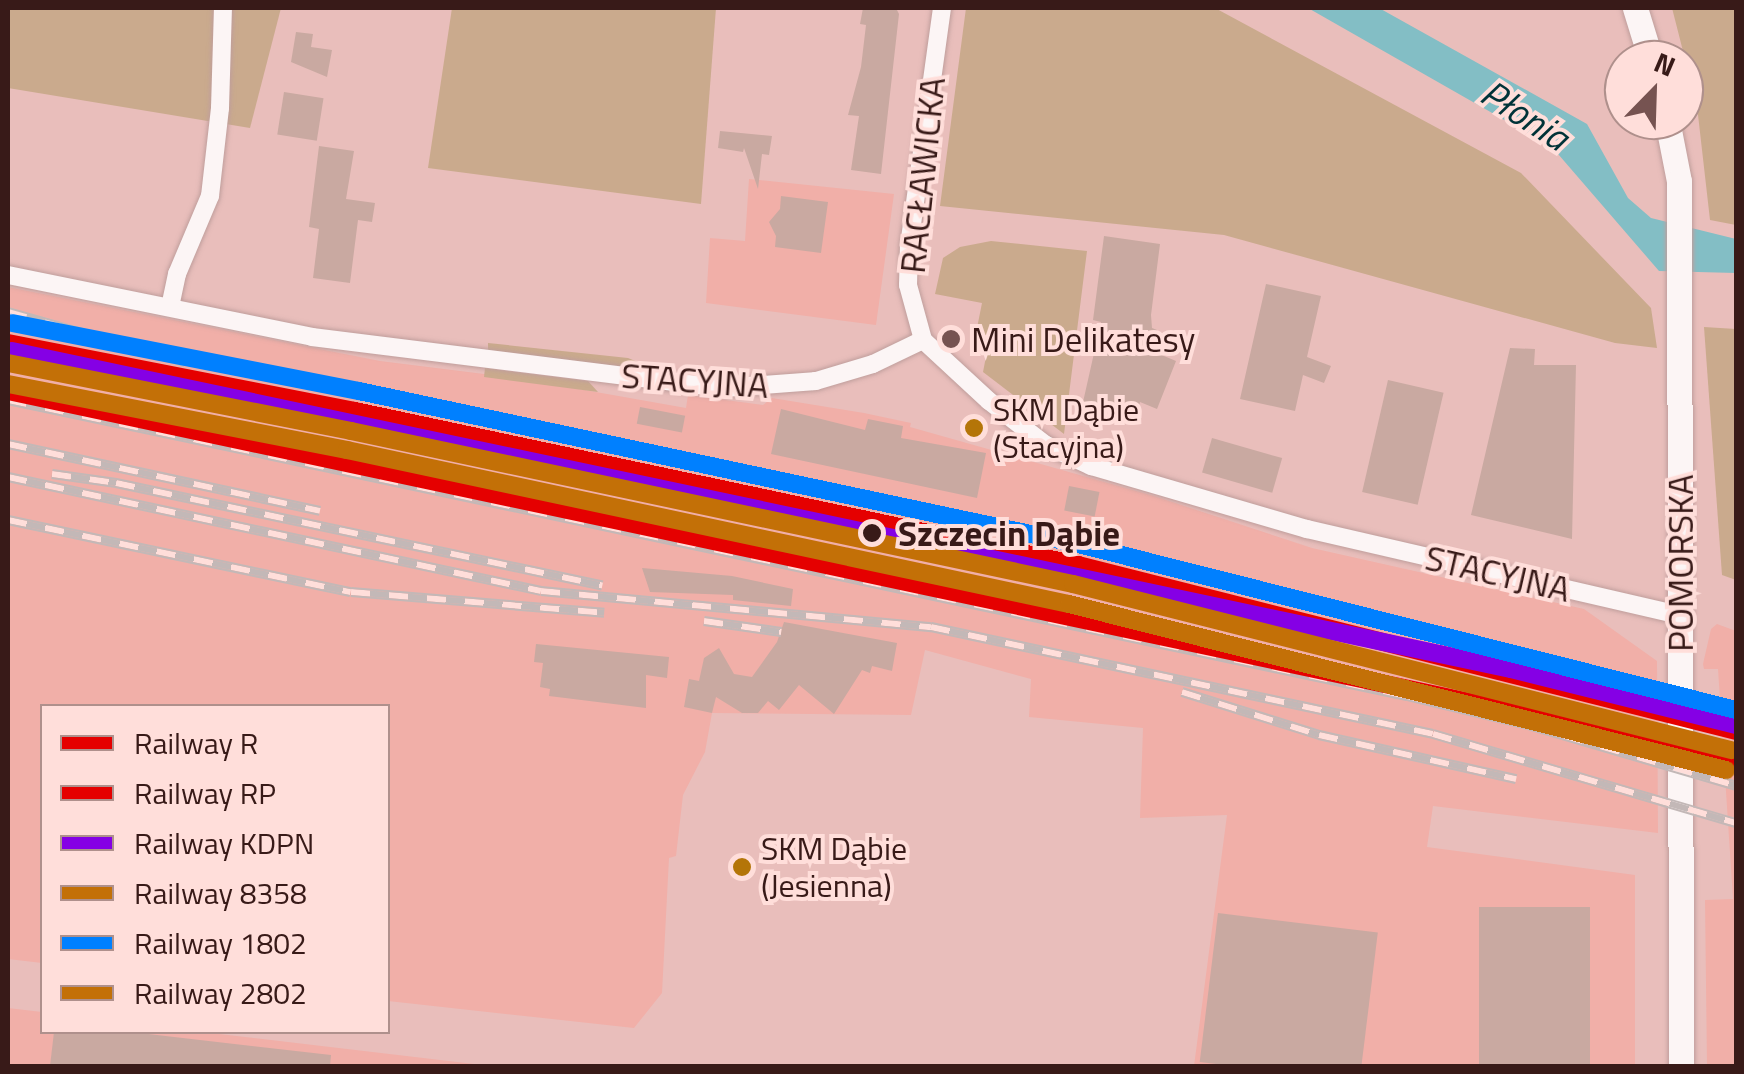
<!DOCTYPE html>
<html>
<head>
<meta charset="utf-8">
<style>
  body { margin:0 }
  #map { position:relative; width:1744px; height:1074px; overflow:hidden; background:#e9bebb; font-family:"Titillium Web",sans-serif }
  div>[style] { position:absolute }
  .built>* { inset:0; background:#f1afa8 }
  .green>* { inset:0; background:#caaa8d }
  .water>* { inset:0; background:#83bec5 }
  .building>* { inset:0; background:#c9a9a1; transform-origin:0 0 }
  .roads { filter:drop-shadow(0 0 2px #bf9e9c) drop-shadow(0 0 2px #bf9e9c) }
  .street>* { height:18px; margin:-9px; padding:0 9px; transform-origin:9px; border-radius:9px; background:#fcf5f5 }
  .secondary>* { height:25px; margin:-12.5px; padding:0 12.5px; transform-origin:12.5px; border-radius:12.5px; background:#fcf5f5 }
  .rail>* { height:10px; margin-top:-5px; transform-origin:0; background:repeating-linear-gradient(90deg,#ffdeda 0 19px,#c3b8b7 0 38px); box-sizing:border-box; border-block:2px solid #c3b8b7 }
  .rail-1>* { height:18px; margin:-9px; padding:0 9px; transform-origin:9px; border-radius:9px; background:#e50000 }
  .rail-2>* { height:18px; margin:-9px; padding:0 9px; transform-origin:9px; border-radius:9px; background:#e50000 }
  .rail-3>* { height:18px; margin:-9px; padding:0 9px; transform-origin:9px; border-radius:9px; background:#8500e5 }
  .rail-4>* { height:18px; margin:-9px; padding:0 9px; transform-origin:9px; border-radius:9px; background:#c37007 }
  .rail-5>* { height:18px; margin:-9px; padding:0 9px; transform-origin:9px; border-radius:9px; background:#0080ff }
  .rail-6>* { height:18px; margin:-9px; padding:0 9px; transform-origin:9px; border-radius:9px; background:#c37007 }
  .dots>* { width:28px; height:28px; translate:-50% -50%; box-sizing:border-box; border:5px solid #ffdeda; border-radius:50% }
  span { translate:-50% -50%; white-space:nowrap; text-align:center; line-height:1.15; -webkit-text-stroke:8px #ffdeda; paint-order:stroke }
  .bus-label { font-size:32px; color:#381a18 }
  .left { translate:0 -50%; text-align:left }
  .street-label { font-size:35px; color:#381a18 }
  .poi-label { font-size:35px; color:#381a18 }
  .stop-label { font-size:35px; color:#381a18; font-weight:700 }
  .water-label { font-size:38px; color:#003338; font-style:italic }
  .frame { position:absolute; inset:0; border:10px solid #381a18; pointer-events:none }
  .legend { position:absolute; left:40px; top:704px; width:350px; height:330px; box-sizing:border-box; background:#ffdeda; border:2px solid #af908c; margin:0; padding:12px 18px; list-style:none; font-size:30px; color:#381a18 }
  .legend li { display:flex; align-items:center; gap:20px; height:50px }
  .legend b { width:50px; border:2px solid #af908c }
  .north { position:absolute; left:1604px; top:40px; width:100px; height:100px; box-sizing:border-box; background:#ffdeda; border:2px solid #af908c; border-radius:50%; rotate:23deg; font-size:28px; font-weight:700; line-height:40px; text-align:center; color:#381a18 }
  .north::after { content:''; display:block; margin:auto; width:35px; height:45px; background:#765351; clip-path:polygon(50% 0,100% 100%,50% 72%,0 100%) }
</style>
</head>
<body>
<div id="map">
  <div class="built">
    <i style="clip-path:polygon(749px 179px,894px 194px,876px 325px,706px 303px,710px 238px,745px 241px)"></i>
    <i style="clip-path:polygon(8px 287px,380px 361px,517px 378px,686px 408px,688px 395px,763px 405px,772px 398px,864px 413px,911px 423px,910px 427px,1154px 496px,1312px 548px,1584px 609px,1657px 661px,1658px 833px,1433px 806px,1427px 847px,1635px 875px,1635px 1066px,1194px 1066px,1227px 815px,1140px 818px,1143px 728px,1029px 717px,1031px 679px,925px 650px,911px 715px,712px 713px,705px 752px,683px 795px,676px 856px,669px 858px,662px 993px,634px 1028px,388px 1001px,388px 706px,42px 706px,42px 963px,8px 959px)"></i>
    <i style="clip-path:polygon(1717px 624px,1736px 631px,1736px 1066px,1707px 1066px,1705px 900px,1733px 899px,1718px 669px,1704px 669px,1703px 664px,1711px 629px)"></i>
    <i style="clip-path:polygon(8px 1008px,42px 1012px,42px 1032px,202px 1032px,491px 1066px,8px 1066px)"></i>
  </div>
  <div class="green">
    <i style="clip-path:polygon(8px 8px,281px 8px,250px 128px,8px 88px)"></i>
    <i style="clip-path:polygon(452px 8px,716px 8px,701px 204px,428px 168px)"></i>
    <i style="clip-path:polygon(966px 8px,1215px 8px,1521px 173px,1651px 308px,1657px 348px,1615px 343px,1224px 235px,940px 206px)"></i>
    <i style="clip-path:polygon(1672px 8px,1736px 8px,1736px 225px,1710px 220px,1697px 106px)"></i>
    <i style="clip-path:polygon(991px 241px,1087px 251px,1064px 434px,983px 372px,990px 336px,976px 333px,982px 303px,935px 294px,943px 258px,960px 247px)"></i>
    <i style="clip-path:polygon(1704px 327px,1736px 329px,1736px 580px,1722px 575px)"></i>
    <i style="clip-path:polygon(488px 343px,628px 358px,645px 365px,633px 369px,488px 350px)"></i>
    <i style="clip-path:polygon(485px 368px,588px 381px,598px 392px,484px 377px)"></i>
  </div>
  <div class="water">
    <i style="clip-path:polygon(1308px 8px,1379px 8px,1587px 124px,1628px 198px,1651px 218px,1736px 239px,1736px 273px,1659px 271px,1552px 147px)"></i>
  </div>
  <div class="building">
    <i style="clip-path:polygon(863px 8px,896px 8px,899px 14px,881px 174px,851px 170px,859px 116px,848px 115px,861px 67px,866px 25px,860px 24px)"></i>
    <i style="clip-path:polygon(296px 32px,313px 34px,311px 47px,332px 50px,327px 77px,291px 62px)"></i>
    <i style="left:284px;top:92px;width:40px;height:43px;rotate:9deg"></i>
    <i style="clip-path:polygon(720px 131px,772px 136px,769px 155px,762px 154px,758px 189px,744px 148px,743px 152px,718px 148px)"></i>
    <i style="clip-path:polygon(319px 146px,354px 151px,346px 199px,375px 203px,372px 222px,358px 220px,350px 283px,313px 278px,319px 229px,309px 227px)"></i>
    <i style="clip-path:polygon(781px 196px,828px 202px,821px 253px,775px 247px,776px 236px,769px 222px,780px 209px)"></i>
    <i style="clip-path:polygon(1104px 236px,1160px 244px,1151px 315px,1152px 328px,1157px 330px,1152px 351px,1176px 361px,1157px 409px,1140px 402px,1135px 423px,1081px 411px,1101px 322px,1093px 320px)"></i>
    <i style="clip-path:polygon(1266px 284px,1321px 296px,1307px 357px,1331px 366px,1324px 383px,1303px 375px,1295px 411px,1240px 399px)"></i>
    <i style="clip-path:polygon(1510px 348px,1535px 349px,1534px 365px,1576px 365px,1572px 539px,1471px 515px)"></i>
    <i style="left:1388px;top:380px;width:57px;height:115px;rotate:13deg"></i>
    <i style="left:640px;top:407px;width:46px;height:17px;rotate:11deg"></i>
    <i style="clip-path:polygon(781px 409px,865px 430px,868px 419px,903px 426px,901px 438px,986px 453px,977px 498px,771px 454px)"></i>
    <i style="left:1212px;top:438px;width:73px;height:36px;rotate:16deg"></i>
    <i style="left:1069px;top:486px;width:31px;height:25px;rotate:11deg"></i>
    <i style="clip-path:polygon(642px 568px,732px 576px,793px 589px,791px 606px,733px 600px,733px 595px,650px 592px)"></i>
    <i style="clip-path:polygon(784px 622px,897px 643px,892px 671px,872px 666px,870px 673px,862px 670px,834px 714px,799px 685px,779px 710px,768px 701px,758px 713px,742px 713px,716px 697px,712px 713px,684px 707px,689px 679px,699px 681px,704px 658px,719px 648px,734px 674px,752px 677px,777px 642px)"></i>
    <i style="clip-path:polygon(536px 644px,669px 657px,667px 678px,646px 675px,646px 708px,549px 696px,550px 689px,540px 687px,543px 663px,534px 662px)"></i>
    <i style="left:1590px;top:907px;width:159px;height:111px;rotate:90deg"></i>
    <i style="left:1218px;top:913px;width:161px;height:150px;rotate:7deg"></i>
    <i style="clip-path:polygon(54px 1032px,131px 1032px,331px 1055px,330px 1066px,50px 1066px)"></i>
  </div>
  <div class="roads">
    <div class="street">
      <i style="left:942px;top:8px;width:239px;rotate:97.9deg"></i>
      <i style="left:909px;top:245px;width:40px;rotate:91.4deg"></i>
      <i style="left:908px;top:285px;width:57px;rotate:74.7deg"></i>
      <i style="left:923px;top:340px;width:90px;rotate:42.7deg"></i>
      <i style="left:989px;top:401px;width:72px;rotate:37.7deg"></i>
      <i style="left:1046px;top:445px;width:50px;rotate:25deg"></i>
      <i style="left:1091px;top:466px;width:225px;rotate:16.3deg"></i>
      <i style="left:1307px;top:529px;width:383px;rotate:13deg"></i>
      <i style="left:8px;top:275px;width:310px;rotate:11.5deg"></i>
      <i style="left:312px;top:337px;width:414px;rotate:7.1deg"></i>
      <i style="left:723px;top:388px;width:93px;rotate:-4.3deg"></i>
      <i style="left:816px;top:381px;width:59px;rotate:-16.6deg"></i>
      <i style="left:873px;top:364px;width:55px;rotate:-25.6deg"></i>
      <i style="left:170px;top:307px;width:34px;rotate:-78deg"></i>
      <i style="left:177px;top:274px;width:85px;rotate:-67.1deg"></i>
      <i style="left:210px;top:196px;width:89px;rotate:-83.5deg"></i>
      <i style="left:220px;top:108px;width:100px;rotate:-88.3deg"></i>
    </div>
    <div class="secondary">
      <i style="left:1635px;top:8px;width:54px;rotate:72.9deg"></i>
      <i style="left:1667px;top:120px;width:62px;rotate:78.9deg"></i>
      <i style="left:1679px;top:181px;width:885px;rotate:89.87deg"></i>
    </div>
  </div>
  <div class="rail">
    <i style="left:8px;top:312px;width:184px;rotate:15.8deg"></i>
    <i style="left:8px;top:400px;width:1430px;rotate:11.95deg"></i>
    <i style="left:1407px;top:696px;width:124px;rotate:13.5deg"></i>
    <i style="left:1528px;top:725px;width:217px;rotate:16.3deg"></i>
    <i style="left:8px;top:444px;width:319px;rotate:12.1deg"></i>
    <i style="left:52px;top:474px;width:65px;rotate:8deg"></i>
    <i style="left:116px;top:483px;width:497px;rotate:11.9deg"></i>
    <i style="left:8px;top:477px;width:545px;rotate:12.07deg"></i>
    <i style="left:541px;top:591px;width:392px;rotate:5.3deg"></i>
    <i style="left:931px;top:627px;width:513px;rotate:12.03deg"></i>
    <i style="left:1433px;top:734px;width:316px;rotate:16.4deg"></i>
    <i style="left:8px;top:520px;width:350px;rotate:11.9deg"></i>
    <i style="left:351px;top:592px;width:254px;rotate:4.7deg"></i>
    <i style="left:704px;top:621px;width:78px;rotate:8.1deg"></i>
    <i style="left:1182px;top:692px;width:144px;rotate:17.4deg"></i>
    <i style="left:1319px;top:735px;width:202px;rotate:12.6deg"></i>
    <i style="left:1452px;top:692px;width:144px;rotate:13.7deg"></i>
    <i style="left:1592px;top:726px;width:150px;rotate:16.6deg"></i>
  </div>
  <div class="rail-1">
    <i style="left:8px;top:343px;width:354px;rotate:11.1deg"></i>
    <i style="left:355px;top:411px;width:739px;rotate:12.02deg"></i>
    <i style="left:1078px;top:565px;width:679px;rotate:14.16deg"></i>
  </div>
  <div class="rail-2">
    <i style="left:8px;top:391px;width:1528px;rotate:12.01deg"></i>
    <i style="left:1503px;top:709px;width:235px;rotate:13.6deg"></i>
  </div>
  <div class="rail-3">
    <i style="left:12px;top:351px;width:1532px;rotate:11.98deg"></i>
    <i style="left:1511px;top:669px;width:232px;rotate:14deg"></i>
  </div>
  <div class="rail-4">
    <i style="left:8px;top:363px;width:350px;rotate:11.2deg"></i>
    <i style="left:351px;top:431px;width:738px;rotate:11.96deg"></i>
    <i style="left:1073px;top:584px;width:679px;rotate:14.16deg"></i>
  </div>
  <div class="rail-5">
    <i style="left:12px;top:323px;width:354px;rotate:11.1deg"></i>
    <i style="left:359px;top:391px;width:739px;rotate:12.02deg"></i>
    <i style="left:1082px;top:545px;width:674px;rotate:14.16deg"></i>
  </div>
  <div class="rail-6">
    <i style="left:8px;top:384px;width:345px;rotate:11deg"></i>
    <i style="left:347px;top:450px;width:738px;rotate:12.04deg"></i>
    <i style="left:1069px;top:604px;width:678px;rotate:14.18deg"></i>
  </div>
  <div class="dots">
    <i style="left:951px;top:339px;background:#765351"></i>
    <i style="left:974px;top:428px;background:#b47508"></i>
    <i style="left:872px;top:533px;background:#381a18"></i>
    <i style="left:742px;top:867px;background:#b47508"></i>
  </div>
  <div class="bus-label">
    <span class="left" style="left:993px;top:428px">SKM Dąbie<br>(Stacyjna)</span>
    <span class="left" style="left:761px;top:867px">SKM Dąbie<br>(Jesienna)</span>
  </div>
  <div class="street-label">
    <span style="left:922px;top:175px;rotate:-84deg">RACŁAWICKA</span>
    <span style="left:695px;top:380px;rotate:4deg">STACYJNA</span>
    <span style="left:1680px;top:563px;rotate:-90deg">POMORSKA</span>
    <span style="left:1498px;top:573px;rotate:13deg">STACYJNA</span>
  </div>
  <div class="poi-label">
    <span class="left" style="left:971px;top:339px">Mini Delikatesy</span>
  </div>
  <div class="stop-label">
    <span class="left" style="left:898px;top:533px">Szczecin Dąbie</span>
  </div>
  <div class="water-label">
    <span style="left:1525px;top:115px;rotate:33deg">Płonia</span>
  </div>
  <div class="frame"></div>
  <ul class="legend">
  <li><b style="height:12px;background:#e50000"></b>Railway R</li>
  <li><b style="height:12px;background:#e50000"></b>Railway RP</li>
  <li><b style="height:12px;background:#8500e5"></b>Railway KDPN</li>
  <li><b style="height:12px;background:#c37007"></b>Railway 8358</li>
  <li><b style="height:12px;background:#0080ff"></b>Railway 1802</li>
  <li><b style="height:12px;background:#c37007"></b>Railway 2802</li>
  </ul>
  <div class="north">N</div>
</div>
</body>
</html>
